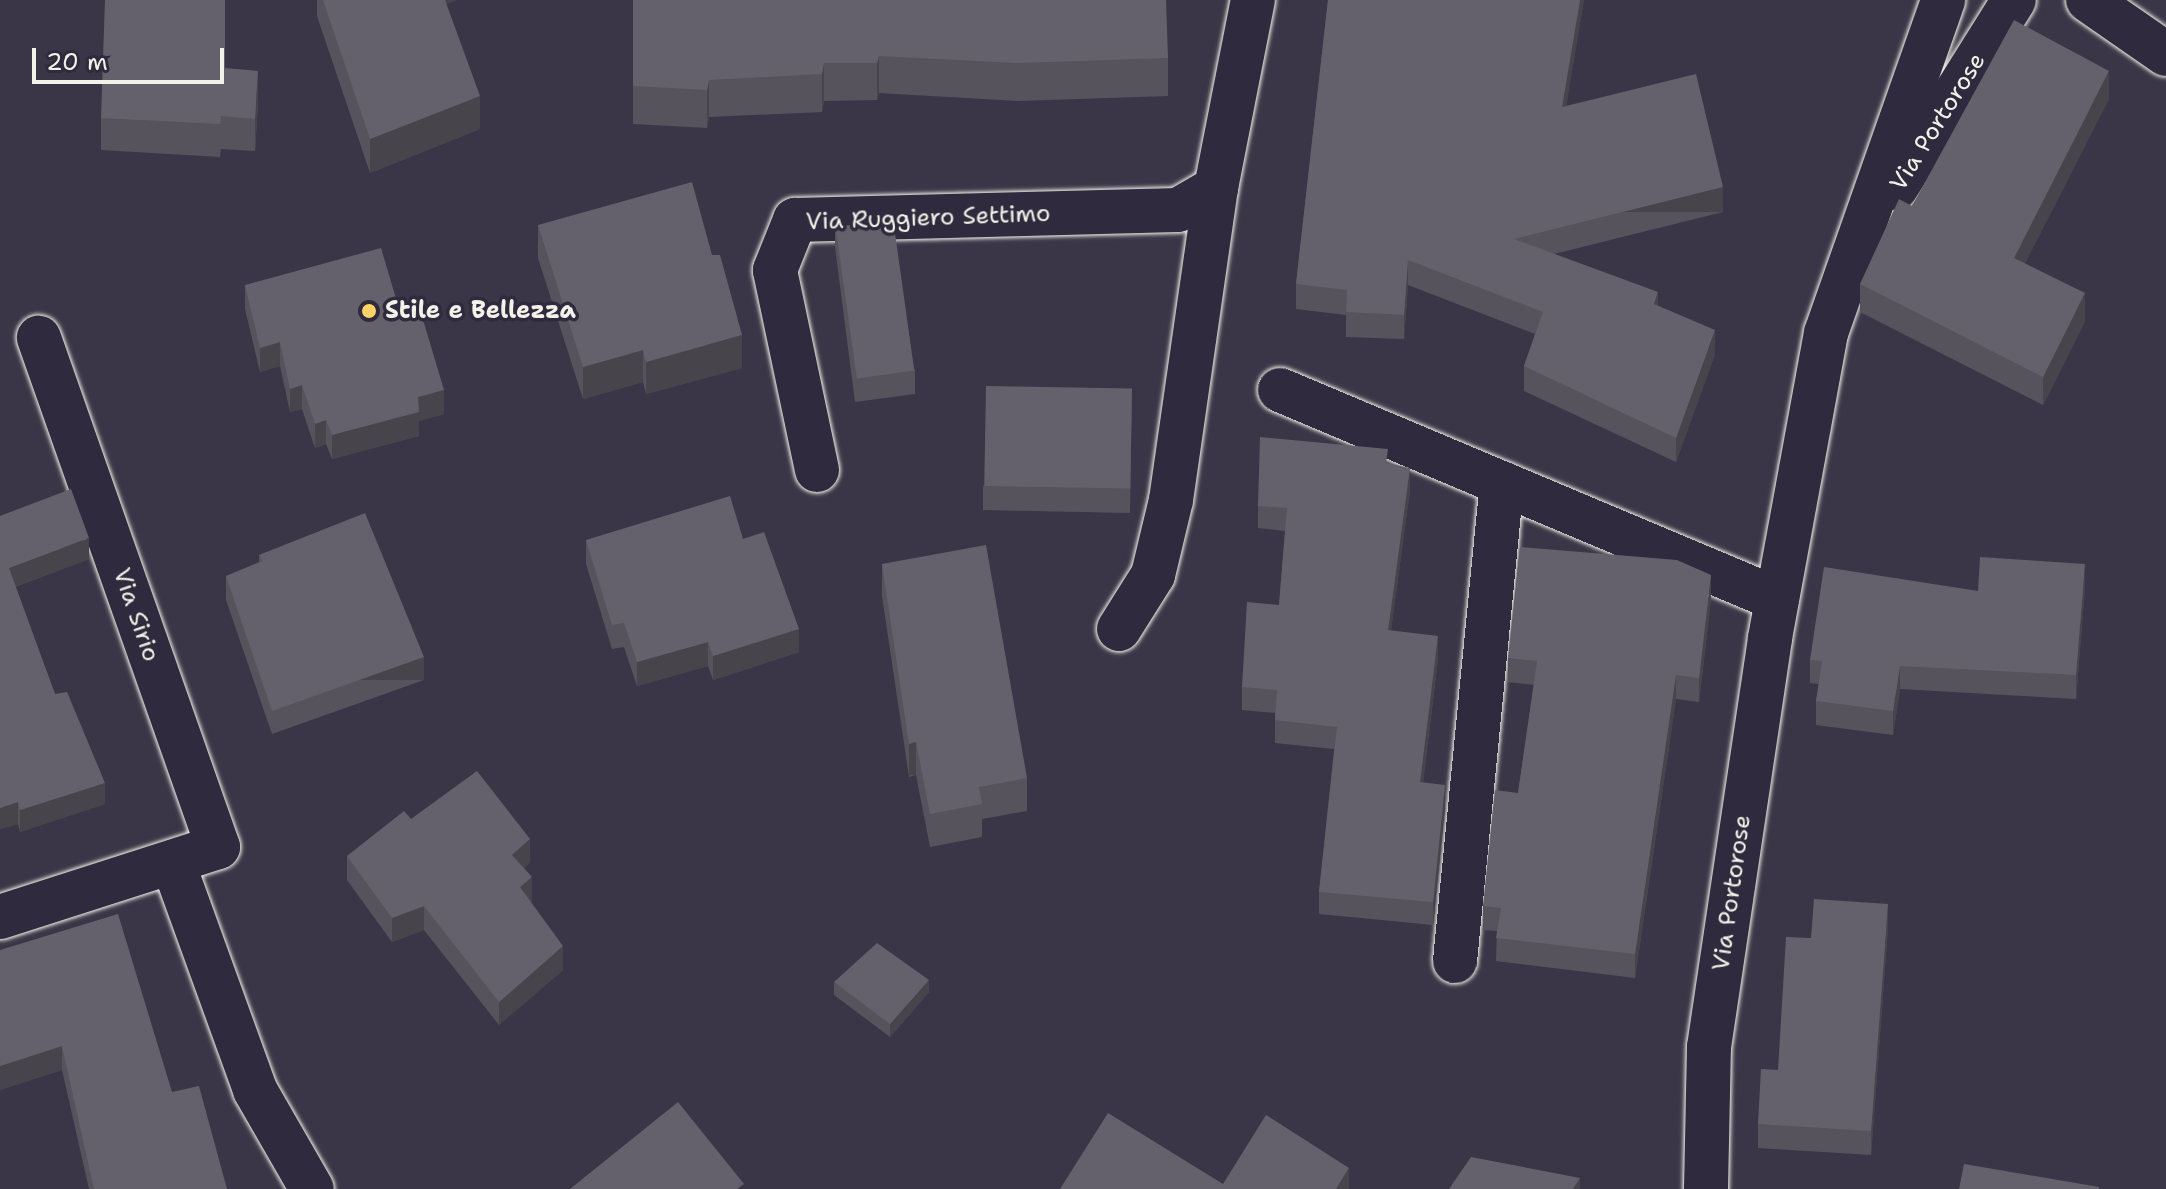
<!DOCTYPE html>
<html>
<head>
<meta charset="utf-8">
<style>
  body { margin:0 }
  #map { position:relative; width:2166px; height:1189px; overflow:hidden; background:#3b3647; font-family:"Shantell Sans",sans-serif }
  div>[style] { position:absolute }
  .roads { filter:drop-shadow(0 0 2px #f4f1e8) drop-shadow(0 0 2px #f4f1e8) }
  .minor>* { height:44px; margin:-22px; padding:0 22px; transform-origin:22px; border-radius:22px; background:#2f2a3d }
  .major>* { height:44px; margin:-22px; padding:0 22px; transform-origin:22px; border-radius:22px; background:#2f2a3d }
  .wall>* { inset:0; background:#57535d }
  .shaded-wall>* { inset:0; background:#47444c; transform-origin:0 0 }
  .building>* { inset:0; background:#65616c; transform-origin:0 0 }
  .dots>* { width:22px; height:22px; translate:-50% -50%; box-sizing:border-box; border:4px solid #2f2a3d; border-radius:50% }
  span { translate:-50% -50%; white-space:nowrap; text-align:center; line-height:1.15; -webkit-text-stroke:7px #2f2a3d; paint-order:stroke }
  .street-label { font-size:24px; color:#f4f1e8 }
  .poi-label { font-size:24px; color:#f4f1e8; font-weight:700 }
  .left { translate:0 -50%; text-align:left }
  .scale { position:absolute; left:32px; top:48px; width:192px; height:36px; box-sizing:border-box; border:4px solid #f4f1e8; border-top:0; padding-left:10px; font-size:24px; line-height:28px; white-space:nowrap; color:#f4f1e8; -webkit-text-stroke:6px #2f2a3d; paint-order:stroke }
</style>
</head>
<body>
<div id="map">
  <div class="roads">
    <div class="minor">
      <i style="left:1896px;top:188px;width:222px;rotate:-57.9deg"></i>
      <i style="left:1280px;top:390px;width:539px;rotate:22.81deg"></i>
      <i style="left:817px;top:470px;width:204px;rotate:-101.9deg"></i>
      <i style="left:775px;top:270px;width:54px;rotate:-68.2deg"></i>
      <i style="left:795px;top:220px;width:383px;rotate:-1.5deg"></i>
      <i style="left:1178px;top:210px;width:44px;rotate:-30.1deg"></i>
      <i style="left:1216px;top:188px;width:192px;rotate:-78.9deg"></i>
      <i style="left:1119px;top:629px;width:64px;rotate:-57.8deg"></i>
      <i style="left:1153px;top:575px;width:77px;rotate:-76.5deg"></i>
      <i style="left:1171px;top:500px;width:315px;rotate:-81.8deg"></i>
      <i style="left:173px;top:863px;width:241px;rotate:70.1deg"></i>
      <i style="left:255px;top:1090px;width:114px;rotate:60.1deg"></i>
      <i style="left:0;top:917px;width:229px;rotate:-17.8deg"></i>
      <i style="left:218px;top:847px;width:540px;rotate:-109.38deg"></i>
      <i style="left:1455px;top:961px;width:480px;rotate:-84.4deg"></i>
      <i style="left:1706px;top:1189px;width:142px;rotate:-88.8deg"></i>
      <i style="left:1709px;top:1047px;width:414px;rotate:-81.5deg"></i>
      <i style="left:1770px;top:638px;width:310px;rotate:-79.6deg"></i>
      <i style="left:1826px;top:333px;width:353px;rotate:-70.6deg"></i>
    </div>
    <div class="major">
      <i style="left:2088px;top:0;width:95px;rotate:34.7deg"></i>
    </div>
  </div>
  <div class="wall">
    <i style="clip-path:polygon(317px 0,457px 0,446px 4px,480px 129px,370px 173px,317px 16px)"></i>
    <i style="clip-path:polygon(633px 0,1168px 58px,1168px 96px,1018px 101px,879px 93px,877px 100px,824px 101px,822px 112px,709px 117px,707px 128px,633px 124px)"></i>
    <i style="clip-path:polygon(1328px 0,1584px 0,1566px 106px,1723px 212px,1554px 254px,1658px 306px,1715px 354px,1676px 462px,1524px 391px,1524px 366px,1535px 334px,1408px 285px,1404px 339px,1346px 337px,1346px 315px,1296px 309px,1296px 284px)"></i>
    <i style="clip-path:polygon(225px 68px,258px 103px,255px 151px,221px 149px,220px 157px,101px 150px,101px 118px)"></i>
    <i style="clip-path:polygon(2109px 99px,2025px 263px,2085px 321px,2043px 405px,1860px 312px,1860px 284px,1912px 206px)"></i>
    <i style="clip-path:polygon(835px 223px,915px 370px,915px 394px,855px 402px,835px 247px)"></i>
    <i style="clip-path:polygon(538px 225px,742px 368px,646px 394px,643px 382px,583px 399px,538px 258px)"></i>
    <i style="clip-path:polygon(245px 285px,398px 305px,444px 414px,419px 421px,419px 436px,332px 459px,326px 444px,315px 448px,302px 409px,290px 412px,280px 366px,260px 372px,245px 309px)"></i>
    <i style="clip-path:polygon(1132px 389px,1130px 513px,983px 510px,983px 486px)"></i>
    <i style="clip-path:polygon(1388px 463px,1410px 490px,1391px 630px,1438px 659px,1423px 783px,1445px 808px,1433px 925px,1319px 914px,1319px 892px,1334px 749px,1275px 743px,1275px 713px,1242px 710px,1242px 687px,1279px 605px,1285px 531px,1258px 528px,1258px 506px)"></i>
    <i style="clip-path:polygon(0 516px,89px 559px,15px 587px,55px 694px,105px 804px,20px 832px,18px 824px,0 829px)"></i>
    <i style="clip-path:polygon(743px 539px,799px 652px,713px 680px,708px 666px,637px 686px,624px 647px,612px 649px,586px 564px,586px 540px)"></i>
    <i style="clip-path:polygon(259px 555px,424px 680px,272px 734px,226px 600px,226px 576px,259px 562px)"></i>
    <i style="clip-path:polygon(882px 564px,1027px 778px,1027px 811px,982px 819px,982px 837px,930px 847px,916px 775px,909px 777px,882px 596px)"></i>
    <i style="clip-path:polygon(2085px 587px,2076px 699px,1900px 689px,1893px 735px,1816px 725px,1816px 701px,1819px 684px,1810px 683px,1810px 660px,1978px 591px)"></i>
    <i style="clip-path:polygon(1711px 599px,1699px 702px,1676px 699px,1635px 978px,1496px 961px,1497px 931px,1483px 930px,1483px 906px,1518px 793px,1534px 685px,1508px 682px,1508px 658px)"></i>
    <i style="clip-path:polygon(411px 819px,530px 862px,524px 868px,532px 901px,530px 902px,563px 970px,499px 1025px,424px 930px,392px 942px,347px 880px,347px 856px)"></i>
    <i style="clip-path:polygon(1888px 927px,1871px 1155px,1758px 1148px,1758px 1124px,1778px 1070px,1811px 938px)"></i>
    <i style="clip-path:polygon(0 950px,172px 1092px,227px 1189px,89px 1189px,62px 1070px,0 1090px)"></i>
    <i style="clip-path:polygon(834px 982px,929px 992px,890px 1037px,834px 995px)"></i>
  </div>
  <div class="shaded-wall">
    <i style="clip-path:polygon(414px 0,457px 0,414px 16px)"></i>
    <i style="clip-path:polygon(1580px 0,1584px 0,1562px 132px,1562px 107px)"></i>
    <i style="clip-path:polygon(879px 56px,879px 93px,877px 100px,877px 63px)"></i>
    <i style="clip-path:polygon(824px 63px,824px 101px,822px 112px,822px 74px)"></i>
    <i style="clip-path:polygon(258px 71px,258px 103px,255px 151px,255px 119px)"></i>
    <i style="clip-path:polygon(2109px 71px,2109px 99px,2014px 285px,2014px 258px)"></i>
    <i style="clip-path:polygon(709px 80px,709px 117px,707px 128px,707px 90px)"></i>
    <i style="clip-path:polygon(480px 96px,480px 129px,370px 173px,370px 139px)"></i>
    <i style="left:1723px;top:187px;width:25px;height:215px;rotate:90deg"></i>
    <i style="clip-path:polygon(1408px 260px,1408px 285px,1404px 339px,1404px 315px)"></i>
    <i style="clip-path:polygon(1658px 292px,1658px 317px,1654px 304px)"></i>
    <i style="clip-path:polygon(2085px 293px,2085px 321px,2043px 405px,2043px 377px)"></i>
    <i style="clip-path:polygon(1715px 330px,1715px 354px,1676px 462px,1676px 438px)"></i>
    <i style="clip-path:polygon(742px 335px,742px 368px,646px 394px,646px 362px)"></i>
    <i style="clip-path:polygon(280px 342px,280px 366px,260px 372px,260px 348px)"></i>
    <i style="clip-path:polygon(643px 350px,643px 382px,583px 399px,583px 367px)"></i>
    <i style="clip-path:polygon(302px 385px,302px 409px,290px 412px,290px 389px)"></i>
    <i style="clip-path:polygon(444px 390px,444px 414px,419px 421px,419px 436px,332px 459px,332px 435px,418px 397px)"></i>
    <i style="clip-path:polygon(326px 420px,326px 444px,315px 448px,315px 424px)"></i>
    <i style="clip-path:polygon(1410px 468px,1410px 490px,1388px 653px,1388px 630px)"></i>
    <i style="clip-path:polygon(89px 538px,89px 559px,9px 589px,9px 568px)"></i>
    <i style="clip-path:polygon(2085px 564px,2085px 587px,2076px 699px,2076px 675px)"></i>
    <i style="clip-path:polygon(1711px 575px,1711px 599px,1699px 702px,1699px 678px)"></i>
    <i style="clip-path:polygon(799px 629px,799px 652px,713px 680px,713px 656px)"></i>
    <i style="clip-path:polygon(1438px 636px,1438px 659px,1420px 805px,1420px 782px)"></i>
    <i style="clip-path:polygon(708px 642px,708px 666px,637px 686px,637px 662px)"></i>
    <i style="left:424px;top:657px;width:23px;height:161px;rotate:90deg"></i>
    <i style="clip-path:polygon(1900px 666px,1900px 689px,1893px 735px,1893px 711px)"></i>
    <i style="clip-path:polygon(1676px 675px,1676px 699px,1635px 978px,1635px 954px)"></i>
    <i style="left:916px;top:742px;width:33px;height:7px;rotate:90deg"></i>
    <i style="clip-path:polygon(105px 783px,105px 804px,20px 832px,20px 810px)"></i>
    <i style="clip-path:polygon(1445px 785px,1445px 808px,1433px 925px,1433px 902px)"></i>
    <i style="clip-path:polygon(18px 802px,18px 824px,0 829px,0 808px)"></i>
    <i style="clip-path:polygon(530px 839px,530px 862px,512px 879px,512px 855px)"></i>
    <i style="clip-path:polygon(532px 877px,532px 901px,520px 910px,520px 887px)"></i>
    <i style="clip-path:polygon(1888px 904px,1888px 927px,1871px 1155px,1871px 1131px)"></i>
    <i style="clip-path:polygon(424px 906px,424px 930px,392px 942px,392px 918px)"></i>
    <i style="clip-path:polygon(563px 946px,563px 970px,499px 1025px,499px 1002px)"></i>
    <i style="clip-path:polygon(929px 980px,929px 992px,890px 1037px,890px 1024px)"></i>
    <i style="clip-path:polygon(62px 1046px,62px 1070px,0 1090px,0 1066px)"></i>
    <i style="clip-path:polygon(1349px 1168px,1349px 1189px,1336px 1189px)"></i>
    <i style="clip-path:polygon(1580px 1178px,1580px 1189px,1573px 1189px)"></i>
  </div>
  <div class="building">
    <i style="clip-path:polygon(105px 0,225px 0,225px 68px,258px 71px,255px 119px,221px 116px,220px 124px,101px 118px)"></i>
    <i style="clip-path:polygon(323px 0,445px 0,480px 96px,370px 139px)"></i>
    <i style="clip-path:polygon(633px 0,1166px 0,1168px 58px,1018px 63px,879px 56px,877px 63px,824px 63px,822px 74px,709px 80px,707px 90px,633px 86px)"></i>
    <i style="clip-path:polygon(1328px 0,1580px 0,1562px 107px,1696px 74px,1723px 187px,1514px 239px,1658px 292px,1654px 304px,1715px 330px,1676px 438px,1524px 366px,1543px 312px,1408px 260px,1404px 315px,1346px 312px,1347px 290px,1296px 284px)"></i>
    <i style="clip-path:polygon(2014px 20px,2109px 71px,2014px 258px,2085px 293px,2043px 377px,1860px 284px,1899px 199px,1912px 206px)"></i>
    <i style="clip-path:polygon(692px 182px,712px 255px,720px 255px,742px 335px,646px 362px,643px 350px,583px 367px,538px 225px)"></i>
    <i style="left:893px;top:219px;width:153px;height:58px;rotate:82deg"></i>
    <i style="clip-path:polygon(381px 248px,398px 305px,418px 303px,444px 390px,418px 397px,419px 412px,332px 435px,326px 420px,315px 424px,302px 385px,290px 389px,280px 342px,260px 348px,245px 285px)"></i>
    <i style="left:986px;top:386px;width:146px;height:100px;rotate:1deg"></i>
    <i style="clip-path:polygon(1260px 437px,1388px 449px,1386px 463px,1410px 468px,1388px 630px,1438px 636px,1420px 782px,1445px 785px,1433px 902px,1319px 892px,1337px 727px,1275px 720px,1277px 690px,1242px 687px,1247px 602px,1279px 605px,1287px 508px,1258px 506px)"></i>
    <i style="clip-path:polygon(71px 489px,89px 538px,9px 568px,55px 694px,67px 692px,105px 783px,20px 810px,18px 802px,0 808px,0 516px)"></i>
    <i style="clip-path:polygon(730px 496px,743px 539px,764px 532px,799px 629px,713px 656px,708px 642px,637px 662px,624px 623px,612px 625px,586px 540px)"></i>
    <i style="clip-path:polygon(365px 513px,424px 657px,272px 711px,226px 576px,263px 561px,259px 555px)"></i>
    <i style="clip-path:polygon(986px 545px,1027px 778px,979px 787px,982px 804px,930px 814px,916px 742px,909px 744px,882px 564px)"></i>
    <i style="clip-path:polygon(1520px 547px,1677px 560px,1711px 575px,1699px 678px,1676px 675px,1635px 954px,1496px 938px,1501px 908px,1483px 906px,1495px 790px,1518px 793px,1537px 661px,1508px 658px)"></i>
    <i style="clip-path:polygon(1980px 557px,2085px 564px,2076px 675px,1900px 666px,1893px 711px,1816px 701px,1822px 661px,1810px 660px,1824px 567px,1978px 591px)"></i>
    <i style="clip-path:polygon(477px 771px,530px 839px,512px 855px,532px 877px,520px 887px,563px 946px,499px 1002px,424px 906px,392px 918px,347px 856px,404px 811px,411px 819px)"></i>
    <i style="clip-path:polygon(1814px 899px,1888px 904px,1871px 1131px,1758px 1124px,1761px 1069px,1778px 1070px,1786px 937px,1811px 938px)"></i>
    <i style="clip-path:polygon(118px 914px,172px 1092px,199px 1086px,227px 1189px,94px 1189px,62px 1046px,0 1066px,0 950px)"></i>
    <i style="clip-path:polygon(877px 943px,929px 980px,890px 1024px,834px 982px)"></i>
    <i style="clip-path:polygon(678px 1102px,744px 1184px,737px 1189px,570px 1189px)"></i>
    <i style="clip-path:polygon(1108px 1113px,1223px 1184px,1266px 1115px,1349px 1168px,1336px 1189px,1060px 1189px)"></i>
    <i style="clip-path:polygon(1471px 1157px,1580px 1178px,1573px 1189px,1449px 1189px)"></i>
    <i style="clip-path:polygon(1964px 1164px,2099px 1187px,2099px 1189px,1959px 1189px)"></i>
  </div>
  <div class="dots">
    <i style="left:369px;top:311px;background:#ffd166"></i>
  </div>
  <div class="street-label">
    <span style="left:1938px;top:122px;rotate:-58deg">Via Portorose</span>
    <span style="left:928px;top:218px;rotate:-2deg">Via Ruggiero Settimo</span>
    <span style="left:136px;top:615px;rotate:71deg">Via Sirio</span>
    <span style="left:1732px;top:893px;rotate:-82deg">Via Portorose</span>
  </div>
  <div class="poi-label">
    <span class="left" style="left:385px;top:311px">Stile e Bellezza</span>
  </div>
  <div class="scale">20 m</div>
</div>
</body>
</html>
